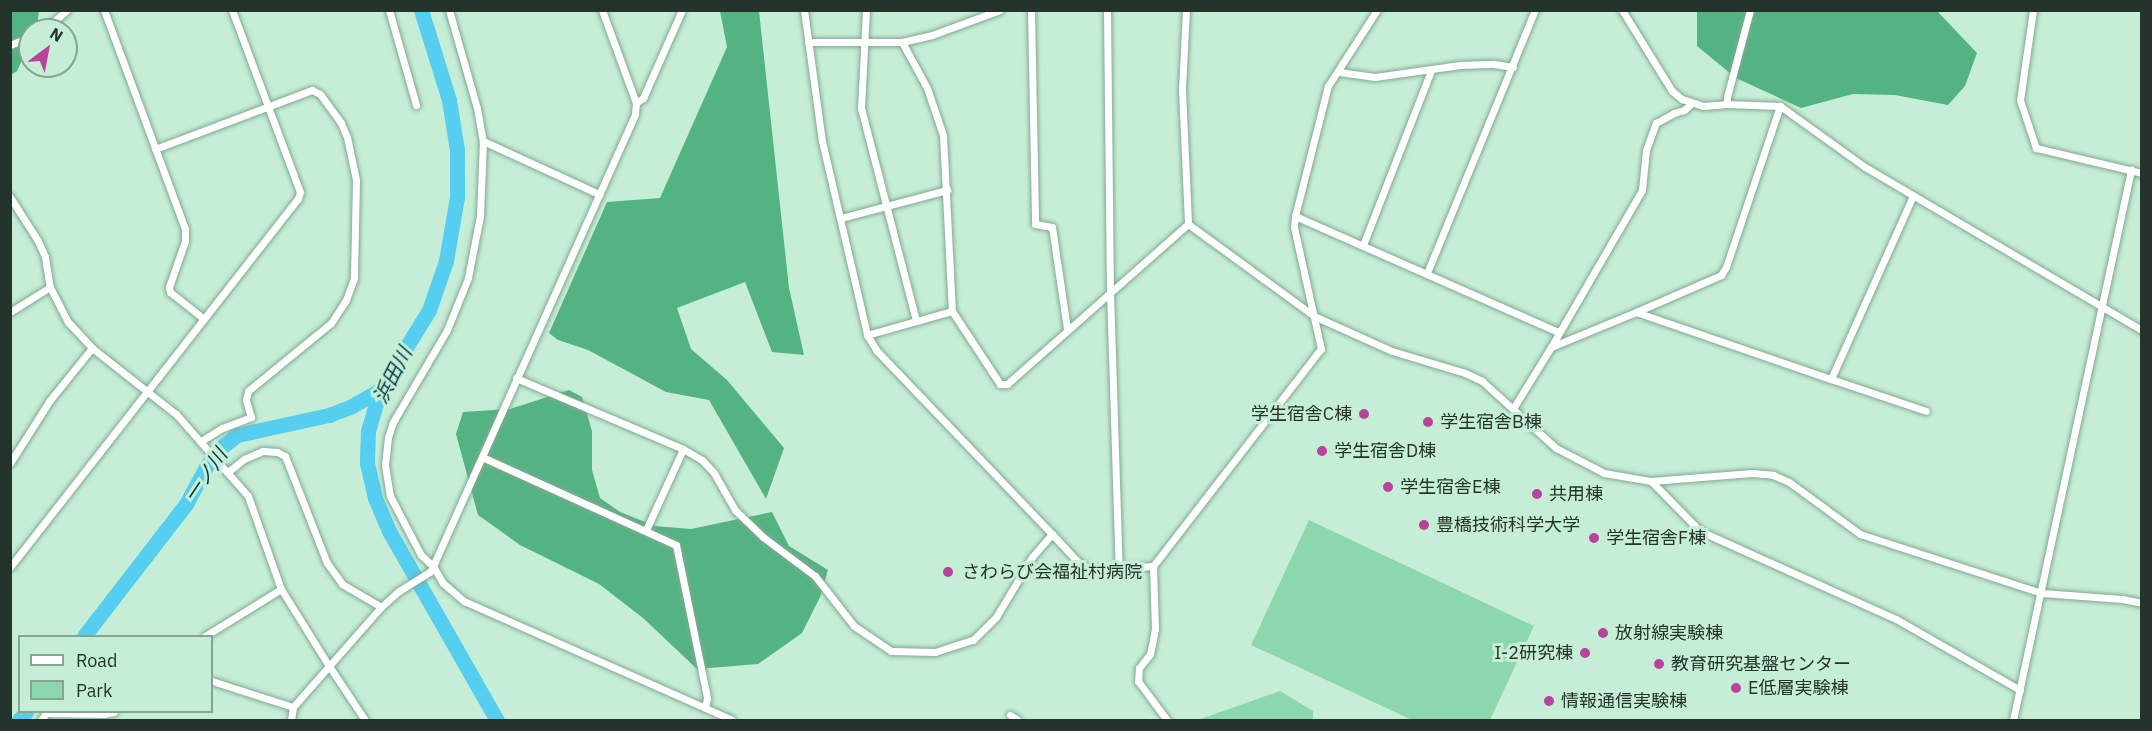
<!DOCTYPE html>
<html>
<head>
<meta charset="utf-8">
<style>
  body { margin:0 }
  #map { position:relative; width:2152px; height:731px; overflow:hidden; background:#c6eed7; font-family:"IBM Plex Sans","Noto Sans JP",sans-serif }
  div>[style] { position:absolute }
  .green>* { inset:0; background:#8cd7ae }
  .forest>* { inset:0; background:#53b383 }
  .river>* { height:15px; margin:-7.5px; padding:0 7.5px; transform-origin:7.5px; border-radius:7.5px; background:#56cef0 }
  .roads { filter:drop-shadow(0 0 2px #82a892) drop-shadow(0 0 2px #82a892) }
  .minor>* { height:7px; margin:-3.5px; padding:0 3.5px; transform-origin:3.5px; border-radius:3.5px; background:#fff }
  .dots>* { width:16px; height:16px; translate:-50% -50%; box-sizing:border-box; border:3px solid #c6eed7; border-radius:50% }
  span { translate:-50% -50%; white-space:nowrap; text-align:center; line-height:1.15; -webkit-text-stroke:6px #c6eed7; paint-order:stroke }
  .poi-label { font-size:18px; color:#24342b }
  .right { translate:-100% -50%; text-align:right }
  .left { translate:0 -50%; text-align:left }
  .water-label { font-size:20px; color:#003a48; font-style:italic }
  .frame { position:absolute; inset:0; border:12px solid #24342b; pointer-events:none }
  .legend { position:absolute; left:18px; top:635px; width:195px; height:78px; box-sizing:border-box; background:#c6eed7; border:2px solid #85a492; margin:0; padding:8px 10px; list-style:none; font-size:18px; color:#24342b }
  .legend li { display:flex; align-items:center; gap:12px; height:30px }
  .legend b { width:30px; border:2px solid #85a492 }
  .north { position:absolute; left:18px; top:18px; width:60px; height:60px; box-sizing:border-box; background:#c6eed7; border:2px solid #85a492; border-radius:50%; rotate:32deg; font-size:16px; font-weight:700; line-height:24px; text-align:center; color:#24342b }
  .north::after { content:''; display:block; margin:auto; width:21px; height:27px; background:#b9439a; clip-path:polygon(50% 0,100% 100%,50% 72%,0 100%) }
</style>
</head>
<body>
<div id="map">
  <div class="green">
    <i style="clip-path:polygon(1309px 520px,1534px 626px,1490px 720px,1412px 720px,1251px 645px)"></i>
    <i style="clip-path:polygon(1280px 691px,1313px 711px,1313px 720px,1198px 720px)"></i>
  </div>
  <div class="forest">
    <i style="clip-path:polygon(11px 11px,39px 11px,37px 27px,36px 30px,30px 30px,30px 43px,17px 71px,11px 75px)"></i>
    <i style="clip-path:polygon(720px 11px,759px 11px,789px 288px,804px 355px,772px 352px,745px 282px,677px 308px,691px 349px,727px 380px,784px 448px,766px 499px,709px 400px,666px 392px,588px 350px,558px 340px,549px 333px,607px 202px,660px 198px,727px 47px)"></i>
    <i style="clip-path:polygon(1697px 11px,1937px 11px,1977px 53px,1965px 86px,1948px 105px,1895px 95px,1853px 94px,1801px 108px,1736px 78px,1697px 46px)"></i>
    <i style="clip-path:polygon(569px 390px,582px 397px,592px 431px,592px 470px,600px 498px,620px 512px,655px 526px,691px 529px,772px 512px,789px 546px,828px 570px,820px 597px,802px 633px,758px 664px,697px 669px,643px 618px,599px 584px,520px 545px,478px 515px,456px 434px,463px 412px,510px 409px)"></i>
  </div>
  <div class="river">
    <i style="left:421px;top:10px;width:94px;rotate:72.7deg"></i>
    <i style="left:449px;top:100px;width:51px;rotate:80.9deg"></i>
    <i style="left:457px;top:150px;width:47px;rotate:90deg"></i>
    <i style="left:457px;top:197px;width:65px;rotate:99.8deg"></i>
    <i style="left:446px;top:261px;width:52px;rotate:109.1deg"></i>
    <i style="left:429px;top:310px;width:94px;rotate:121.5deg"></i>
    <i style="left:380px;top:390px;width:43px;rotate:106.3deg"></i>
    <i style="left:368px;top:431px;width:32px;rotate:92deg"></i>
    <i style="left:367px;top:463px;width:36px;rotate:77deg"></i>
    <i style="left:375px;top:498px;width:36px;rotate:67deg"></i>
    <i style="left:389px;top:531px;width:218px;rotate:60.3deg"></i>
    <i style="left:84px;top:636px;width:167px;rotate:-52.3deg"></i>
    <i style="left:186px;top:504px;width:42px;rotate:-61.6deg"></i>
    <i style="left:206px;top:467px;width:22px;rotate:-54deg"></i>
    <i style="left:219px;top:449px;width:23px;rotate:-38deg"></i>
    <i style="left:237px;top:435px;width:94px;rotate:-12.3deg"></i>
    <i style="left:329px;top:415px;width:25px;rotate:-21deg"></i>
    <i style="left:352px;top:406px;width:32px;rotate:-30deg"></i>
    <i style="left:19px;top:720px;width:11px;rotate:-49deg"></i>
  </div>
  <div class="roads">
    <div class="minor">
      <i style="left:104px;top:10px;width:233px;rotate:69.7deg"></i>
      <i style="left:185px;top:229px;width:12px;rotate:90deg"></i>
      <i style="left:185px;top:241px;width:49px;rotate:109.2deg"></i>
      <i style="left:169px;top:287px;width:5px;rotate:79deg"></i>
      <i style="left:170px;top:292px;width:43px;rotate:38.5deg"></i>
      <i style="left:389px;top:10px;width:99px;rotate:74.1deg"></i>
      <i style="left:449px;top:10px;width:102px;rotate:74.1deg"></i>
      <i style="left:477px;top:108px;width:34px;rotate:80deg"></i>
      <i style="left:483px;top:141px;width:75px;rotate:92.3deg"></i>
      <i style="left:480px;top:216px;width:63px;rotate:101deg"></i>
      <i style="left:468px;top:278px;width:56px;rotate:112deg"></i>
      <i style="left:447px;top:330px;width:107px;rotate:120.4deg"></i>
      <i style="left:393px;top:422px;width:16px;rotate:108deg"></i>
      <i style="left:388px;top:437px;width:28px;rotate:96deg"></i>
      <i style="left:385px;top:465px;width:31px;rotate:81deg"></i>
      <i style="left:390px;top:496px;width:67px;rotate:62.3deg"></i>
      <i style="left:421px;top:555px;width:16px;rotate:43deg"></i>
      <i style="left:433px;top:566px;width:20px;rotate:60deg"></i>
      <i style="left:443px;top:583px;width:28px;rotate:41deg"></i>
      <i style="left:464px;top:601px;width:293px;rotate:23.9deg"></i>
      <i style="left:804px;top:10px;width:132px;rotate:82.2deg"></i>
      <i style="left:822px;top:141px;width:199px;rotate:76.9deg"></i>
      <i style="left:867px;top:335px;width:19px;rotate:58deg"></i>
      <i style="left:877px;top:351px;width:253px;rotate:46.3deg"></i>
      <i style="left:866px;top:10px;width:98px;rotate:92.9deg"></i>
      <i style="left:861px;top:108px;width:220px;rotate:75.5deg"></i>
      <i style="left:1031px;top:10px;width:214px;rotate:88.9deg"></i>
      <i style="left:1035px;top:224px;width:17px;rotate:10deg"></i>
      <i style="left:1052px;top:227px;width:103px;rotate:81.6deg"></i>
      <i style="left:1107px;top:10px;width:281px;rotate:89.4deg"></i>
      <i style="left:1110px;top:291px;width:279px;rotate:88.2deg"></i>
      <i style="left:1186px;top:10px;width:80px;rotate:92.9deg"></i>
      <i style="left:1182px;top:90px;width:134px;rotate:87.4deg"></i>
      <i style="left:1188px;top:224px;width:156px;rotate:36.1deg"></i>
      <i style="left:1314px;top:316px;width:85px;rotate:24.2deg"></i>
      <i style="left:1392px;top:351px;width:76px;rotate:16.8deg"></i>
      <i style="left:1465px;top:373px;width:19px;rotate:25deg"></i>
      <i style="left:1482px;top:381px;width:100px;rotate:42.2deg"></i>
      <i style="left:1556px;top:448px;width:54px;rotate:27.5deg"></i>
      <i style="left:1604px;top:473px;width:48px;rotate:9.7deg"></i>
      <i style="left:1651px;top:481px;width:70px;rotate:45.6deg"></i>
      <i style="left:1700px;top:531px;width:215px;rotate:24.2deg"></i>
      <i style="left:1896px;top:619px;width:143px;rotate:29.8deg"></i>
      <i style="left:1622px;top:10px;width:95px;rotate:58.3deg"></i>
      <i style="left:1672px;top:91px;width:13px;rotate:39deg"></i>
      <i style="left:1682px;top:99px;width:22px;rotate:18deg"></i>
      <i style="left:1703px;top:106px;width:24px;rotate:-5deg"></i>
      <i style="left:1727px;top:104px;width:53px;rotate:2.2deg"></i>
      <i style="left:1780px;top:106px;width:105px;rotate:35.7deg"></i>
      <i style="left:1865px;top:167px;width:321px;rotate:30.5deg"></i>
      <i style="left:2033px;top:10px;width:91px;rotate:98.2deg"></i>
      <i style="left:2020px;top:100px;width:51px;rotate:71.6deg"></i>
      <i style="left:2036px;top:148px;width:109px;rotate:13.3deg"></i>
      <i style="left:44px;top:30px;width:30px;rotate:-41deg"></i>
      <i style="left:808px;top:42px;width:94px"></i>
      <i style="left:902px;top:42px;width:31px;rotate:-13deg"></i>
      <i style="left:932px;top:35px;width:72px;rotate:-20.2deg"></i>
      <i style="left:902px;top:42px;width:52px;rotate:61.5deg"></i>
      <i style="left:927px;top:88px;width:50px;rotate:71.2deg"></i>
      <i style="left:943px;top:135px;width:176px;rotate:87.1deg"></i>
      <i style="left:952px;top:311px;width:87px;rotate:56.7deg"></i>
      <i style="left:1000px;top:384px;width:7px"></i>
      <i style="left:1007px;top:384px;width:242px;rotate:-41.5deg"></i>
      <i style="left:10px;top:45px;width:22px;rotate:-22deg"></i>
      <i style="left:1339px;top:72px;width:36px;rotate:8deg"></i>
      <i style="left:1375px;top:77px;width:86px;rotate:-8deg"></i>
      <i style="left:1460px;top:65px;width:34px;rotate:-2deg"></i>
      <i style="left:1494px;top:64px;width:19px;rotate:9deg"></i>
      <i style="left:636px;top:103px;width:9px;rotate:-36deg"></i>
      <i style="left:643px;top:98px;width:96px;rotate:-66.1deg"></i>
      <i style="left:1727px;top:104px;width:7px;rotate:-90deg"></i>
      <i style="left:1727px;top:97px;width:90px;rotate:-75.2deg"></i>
      <i style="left:483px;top:141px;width:128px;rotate:24.6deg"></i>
      <i style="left:155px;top:149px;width:168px;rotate:-20.6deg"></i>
      <i style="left:312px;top:90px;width:9px;rotate:27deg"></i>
      <i style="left:320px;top:94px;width:36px;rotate:54deg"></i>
      <i style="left:341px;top:123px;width:15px;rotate:67deg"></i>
      <i style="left:347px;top:137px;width:44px;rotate:78.2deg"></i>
      <i style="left:356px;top:180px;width:98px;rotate:91.2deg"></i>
      <i style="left:354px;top:278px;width:23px;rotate:110deg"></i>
      <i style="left:346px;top:300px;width:27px;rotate:123deg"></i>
      <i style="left:331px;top:323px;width:107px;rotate:140.7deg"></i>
      <i style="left:248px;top:391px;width:9px;rotate:103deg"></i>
      <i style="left:246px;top:400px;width:18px;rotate:74deg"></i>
      <i style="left:251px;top:417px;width:31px;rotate:159deg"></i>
      <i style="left:222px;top:428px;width:25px;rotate:148deg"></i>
      <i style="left:10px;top:197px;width:52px;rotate:57.5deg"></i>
      <i style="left:38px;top:241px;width:17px;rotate:66deg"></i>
      <i style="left:45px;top:257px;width:30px;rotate:81deg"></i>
      <i style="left:50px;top:287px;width:39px;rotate:63deg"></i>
      <i style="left:68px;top:322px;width:35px;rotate:47deg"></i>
      <i style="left:92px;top:348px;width:107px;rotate:38.2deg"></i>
      <i style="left:176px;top:414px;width:109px;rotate:48.7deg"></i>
      <i style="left:248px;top:496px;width:99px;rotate:70.5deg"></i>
      <i style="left:281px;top:589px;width:91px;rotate:58.1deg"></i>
      <i style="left:329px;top:666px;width:79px;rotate:-48.6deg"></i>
      <i style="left:381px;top:607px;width:24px;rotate:-42deg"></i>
      <i style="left:399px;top:591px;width:36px;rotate:-32deg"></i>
      <i style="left:430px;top:572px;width:7px;rotate:-63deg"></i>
      <i style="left:433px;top:566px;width:495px;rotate:-65.9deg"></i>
      <i style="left:635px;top:114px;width:11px;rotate:-85deg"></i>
      <i style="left:636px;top:103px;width:99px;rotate:-110.1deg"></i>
      <i style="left:1295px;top:216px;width:287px;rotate:23.8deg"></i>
      <i style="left:841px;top:218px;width:110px;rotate:-14.8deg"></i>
      <i style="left:1363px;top:245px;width:187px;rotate:-68.7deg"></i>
      <i style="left:1427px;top:273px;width:284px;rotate:-67.7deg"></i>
      <i style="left:10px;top:312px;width:47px;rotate:-32deg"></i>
      <i style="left:1636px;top:312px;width:93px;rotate:-23.5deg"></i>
      <i style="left:1721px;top:275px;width:9px;rotate:-58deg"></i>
      <i style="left:1726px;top:267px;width:170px;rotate:-71.5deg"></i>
      <i style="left:867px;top:335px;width:88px;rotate:-15.8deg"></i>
      <i style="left:1551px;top:347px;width:181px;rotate:-59.9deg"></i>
      <i style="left:1642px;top:190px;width:40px;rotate:-84.3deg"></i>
      <i style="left:1646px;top:150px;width:29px;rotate:-70deg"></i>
      <i style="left:1656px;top:123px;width:21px;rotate:-29deg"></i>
      <i style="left:1674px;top:113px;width:10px;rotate:-17deg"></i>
      <i style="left:1684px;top:110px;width:9px;rotate:-41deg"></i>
      <i style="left:516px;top:378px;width:181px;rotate:23deg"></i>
      <i style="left:683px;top:449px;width:22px;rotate:30deg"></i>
      <i style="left:702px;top:460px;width:18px;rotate:47deg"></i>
      <i style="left:714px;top:473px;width:43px;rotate:60.4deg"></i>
      <i style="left:735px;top:510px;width:39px;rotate:44deg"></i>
      <i style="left:763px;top:537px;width:65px;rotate:36.9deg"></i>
      <i style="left:815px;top:576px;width:63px;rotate:52deg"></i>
      <i style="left:854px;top:626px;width:45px;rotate:34deg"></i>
      <i style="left:891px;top:651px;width:44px;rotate:1.3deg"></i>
      <i style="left:935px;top:652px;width:40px;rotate:-18deg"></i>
      <i style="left:973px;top:640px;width:33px;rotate:-45deg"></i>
      <i style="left:996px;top:617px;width:70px;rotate:-59deg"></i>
      <i style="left:1032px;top:557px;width:30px;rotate:-49deg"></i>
      <i style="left:1052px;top:534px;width:38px;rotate:47deg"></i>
      <i style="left:1078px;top:562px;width:16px;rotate:30deg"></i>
      <i style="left:1092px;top:570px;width:61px;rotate:-3.8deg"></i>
      <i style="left:1153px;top:566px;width:274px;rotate:-52.3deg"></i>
      <i style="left:1321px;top:349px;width:125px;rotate:-102.5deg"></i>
      <i style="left:1294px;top:227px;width:11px;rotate:-85deg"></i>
      <i style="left:1295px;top:216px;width:134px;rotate:-75.8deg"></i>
      <i style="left:1328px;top:86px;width:90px;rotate:-57.2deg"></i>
      <i style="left:1831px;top:379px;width:100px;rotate:18.6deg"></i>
      <i style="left:1514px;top:407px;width:70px;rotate:-58.3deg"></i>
      <i style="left:1551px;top:347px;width:92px;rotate:-22.4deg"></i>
      <i style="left:1636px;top:312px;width:206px;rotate:19deg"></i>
      <i style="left:1831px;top:379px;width:201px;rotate:-65.9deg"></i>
      <i style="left:482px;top:457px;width:213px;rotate:24.4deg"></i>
      <i style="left:676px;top:545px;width:156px;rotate:78.5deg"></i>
      <i style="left:707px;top:698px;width:10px;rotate:101deg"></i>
      <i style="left:10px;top:463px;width:75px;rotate:-57.6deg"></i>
      <i style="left:50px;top:400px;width:67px;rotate:-51.1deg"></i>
      <i style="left:228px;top:472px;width:21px;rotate:-39deg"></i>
      <i style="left:244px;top:459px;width:21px;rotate:-23deg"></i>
      <i style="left:263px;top:451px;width:14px;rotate:4deg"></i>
      <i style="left:277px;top:452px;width:9px;rotate:27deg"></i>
      <i style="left:285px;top:456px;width:115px;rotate:68.6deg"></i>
      <i style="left:327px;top:563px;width:26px;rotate:54deg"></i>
      <i style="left:342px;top:584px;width:45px;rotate:30.5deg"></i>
      <i style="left:1651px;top:481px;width:101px;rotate:-4.5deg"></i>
      <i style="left:1752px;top:473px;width:21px;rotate:5deg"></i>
      <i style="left:1773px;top:475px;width:17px;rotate:24deg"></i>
      <i style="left:1789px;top:482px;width:88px;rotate:36.2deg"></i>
      <i style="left:1860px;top:534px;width:191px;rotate:18deg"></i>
      <i style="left:2042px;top:593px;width:80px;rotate:4.3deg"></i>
      <i style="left:2122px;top:599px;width:20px;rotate:11deg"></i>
      <i style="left:646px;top:530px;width:89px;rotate:-65.4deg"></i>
      <i style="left:1153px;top:566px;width:63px;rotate:88.2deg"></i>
      <i style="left:1155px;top:629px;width:25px;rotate:101deg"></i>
      <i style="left:1150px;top:654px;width:18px;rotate:128deg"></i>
      <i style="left:1139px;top:668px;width:13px;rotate:94deg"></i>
      <i style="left:1138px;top:681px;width:49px;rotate:53.4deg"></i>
      <i style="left:10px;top:567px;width:467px;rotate:-52deg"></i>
      <i style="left:298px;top:199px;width:7px;rotate:-74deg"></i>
      <i style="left:300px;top:192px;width:194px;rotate:-110.5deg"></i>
      <i style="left:205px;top:636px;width:89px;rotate:-31.7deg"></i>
      <i style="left:212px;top:681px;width:85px;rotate:17.8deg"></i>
      <i style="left:1010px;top:715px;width:9px;rotate:32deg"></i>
      <i style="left:41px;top:720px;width:9px;rotate:-54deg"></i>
      <i style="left:46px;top:713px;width:57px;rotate:1deg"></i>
      <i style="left:103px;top:714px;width:11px;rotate:-10deg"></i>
      <i style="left:291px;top:720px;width:13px;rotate:-81deg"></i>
      <i style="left:293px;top:707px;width:55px;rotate:-48.7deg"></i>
      <i style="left:329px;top:666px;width:65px;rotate:56.3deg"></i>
      <i style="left:2013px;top:720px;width:563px;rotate:-77.89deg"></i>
    </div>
  </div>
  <div class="dots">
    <i style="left:1364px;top:414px;background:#b9439a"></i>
    <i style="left:1428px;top:422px;background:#b9439a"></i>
    <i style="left:1322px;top:451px;background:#b9439a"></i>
    <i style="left:1388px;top:487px;background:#b9439a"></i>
    <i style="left:1537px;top:494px;background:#b9439a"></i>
    <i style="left:1424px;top:525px;background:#b9439a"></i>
    <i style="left:1594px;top:538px;background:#b9439a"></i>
    <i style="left:948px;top:572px;background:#b9439a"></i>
    <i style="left:1603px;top:633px;background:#b9439a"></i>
    <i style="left:1585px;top:653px;background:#b9439a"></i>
    <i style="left:1659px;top:664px;background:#b9439a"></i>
    <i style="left:1736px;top:688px;background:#b9439a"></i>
    <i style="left:1549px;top:701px;background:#b9439a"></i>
  </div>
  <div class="poi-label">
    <span class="right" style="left:1352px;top:414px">学生宿舎C棟</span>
    <span class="left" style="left:1440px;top:422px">学生宿舎B棟</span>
    <span class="left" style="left:1334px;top:451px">学生宿舎D棟</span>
    <span class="left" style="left:1400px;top:487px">学生宿舎E棟</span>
    <span class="left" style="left:1549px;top:494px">共用棟</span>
    <span class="left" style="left:1436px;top:525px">豊橋技術科学大学</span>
    <span class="left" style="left:1606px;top:538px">学生宿舎F棟</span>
    <span class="left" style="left:962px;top:572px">さわらび会福祉村病院</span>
    <span class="left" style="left:1615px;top:633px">放射線実験棟</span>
    <span class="right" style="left:1573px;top:653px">I-2研究棟</span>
    <span class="left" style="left:1671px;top:664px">教育研究基盤センター</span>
    <span class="left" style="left:1748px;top:688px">E低層実験棟</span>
    <span class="left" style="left:1561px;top:701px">情報通信実験棟</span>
  </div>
  <div class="water-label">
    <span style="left:392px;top:375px;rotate:-63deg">浜田川</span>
    <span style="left:205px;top:475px;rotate:-56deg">一ノ川</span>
  </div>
  <div class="frame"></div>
  <ul class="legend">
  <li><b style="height:8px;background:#fff"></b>Road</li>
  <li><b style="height:16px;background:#8cd7ae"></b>Park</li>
  </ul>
  <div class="north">N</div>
</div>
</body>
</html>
